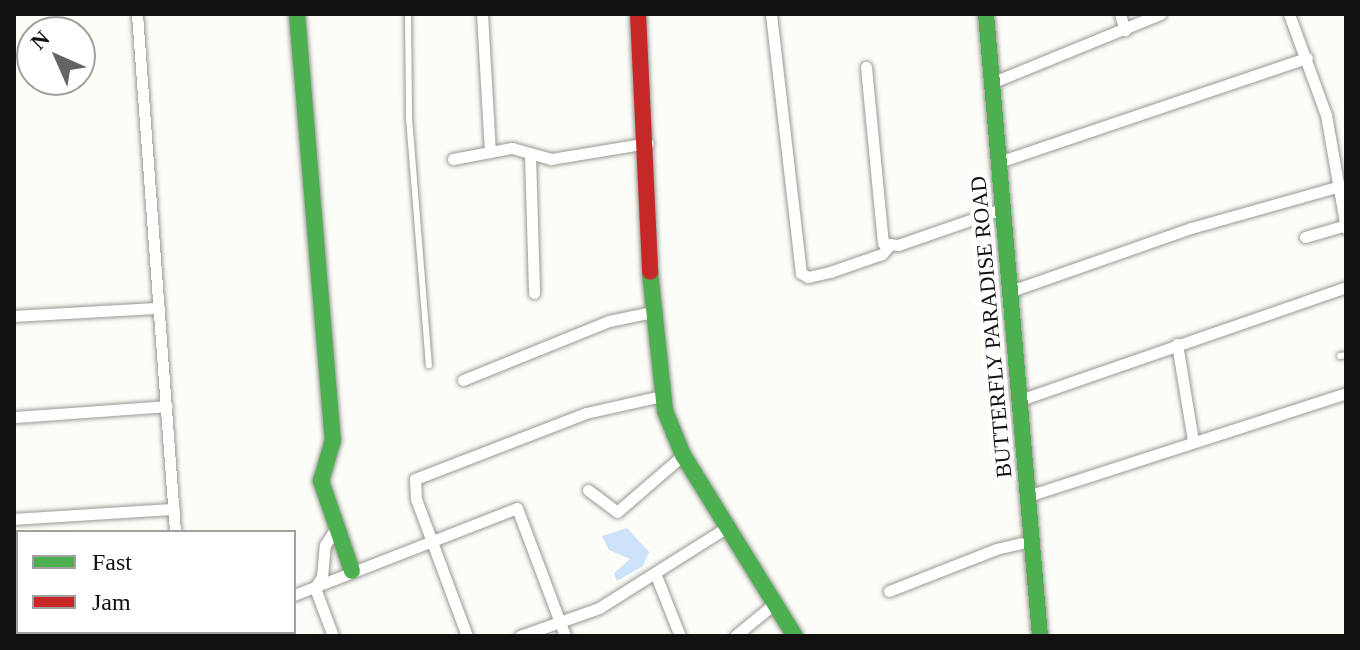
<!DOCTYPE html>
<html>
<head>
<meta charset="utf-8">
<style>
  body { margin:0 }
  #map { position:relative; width:1360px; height:650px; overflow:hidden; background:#fdfdf7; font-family:"Times New Roman",serif }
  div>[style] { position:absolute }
  .water>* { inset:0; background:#cbe2fa }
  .roads { filter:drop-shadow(0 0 2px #979795) drop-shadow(0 0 2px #979795) }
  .lane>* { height:6px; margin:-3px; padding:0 3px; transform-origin:3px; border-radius:3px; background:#fffffe }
  .street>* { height:11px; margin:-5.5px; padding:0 5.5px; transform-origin:5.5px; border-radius:5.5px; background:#fffffe }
  .fast>* { height:16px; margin:-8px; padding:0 8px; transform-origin:8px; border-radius:8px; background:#4caf50 }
  .jam>* { height:16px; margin:-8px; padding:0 8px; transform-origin:8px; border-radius:8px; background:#c62828 }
  span { translate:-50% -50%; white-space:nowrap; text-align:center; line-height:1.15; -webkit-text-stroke:8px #fff; paint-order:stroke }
  .street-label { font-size:22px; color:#111 }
  .frame { position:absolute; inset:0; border:16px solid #111; pointer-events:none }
  .legend { position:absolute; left:16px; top:530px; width:280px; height:104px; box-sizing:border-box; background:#fff; border:2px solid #a0a0a0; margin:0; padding:10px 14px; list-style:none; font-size:24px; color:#111 }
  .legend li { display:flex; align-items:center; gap:16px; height:40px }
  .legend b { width:40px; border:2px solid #a0a0a0 }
  .north { position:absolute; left:16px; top:16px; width:80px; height:80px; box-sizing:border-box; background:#fff; border:2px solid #a0a0a0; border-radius:50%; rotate:315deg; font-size:22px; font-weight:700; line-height:32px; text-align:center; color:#111 }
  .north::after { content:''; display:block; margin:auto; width:28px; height:36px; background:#646462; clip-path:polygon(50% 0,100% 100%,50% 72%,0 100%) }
</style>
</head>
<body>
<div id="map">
  <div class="water">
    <i style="clip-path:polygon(627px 528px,649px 552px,643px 566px,617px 581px,614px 573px,630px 559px,609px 550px,602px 536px)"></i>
  </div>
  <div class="roads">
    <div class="lane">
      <i style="left:408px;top:14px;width:104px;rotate:89.4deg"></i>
      <i style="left:409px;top:118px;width:248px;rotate:85.4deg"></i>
      <i style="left:1340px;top:356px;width:6px;rotate:-9deg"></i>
    </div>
    <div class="street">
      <i style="left:137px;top:14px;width:519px;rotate:85.8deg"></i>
      <i style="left:482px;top:14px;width:138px;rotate:86.7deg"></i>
      <i style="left:771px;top:14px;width:261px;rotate:83.4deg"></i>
      <i style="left:801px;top:273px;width:8px;rotate:30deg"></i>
      <i style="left:808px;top:277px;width:23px;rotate:-13deg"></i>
      <i style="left:830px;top:272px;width:55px;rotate:-19.1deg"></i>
      <i style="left:882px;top:254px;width:11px;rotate:-49deg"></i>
      <i style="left:1120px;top:14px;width:17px;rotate:73deg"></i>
      <i style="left:1289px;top:14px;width:108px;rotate:69.9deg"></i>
      <i style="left:1326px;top:115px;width:115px;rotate:80deg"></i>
      <i style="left:866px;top:67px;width:177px;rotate:84.5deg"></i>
      <i style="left:883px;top:243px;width:15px;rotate:8deg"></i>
      <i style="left:898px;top:245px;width:110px;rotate:-19.1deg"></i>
      <i style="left:991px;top:83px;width:183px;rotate:-22.2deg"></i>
      <i style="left:530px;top:155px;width:138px;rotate:88.3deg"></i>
      <i style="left:453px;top:159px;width:60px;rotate:-10.6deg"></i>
      <i style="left:512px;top:148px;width:41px;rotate:15.8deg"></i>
      <i style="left:551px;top:159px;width:98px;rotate:-9.4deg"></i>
      <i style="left:999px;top:162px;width:325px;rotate:-18.7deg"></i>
      <i style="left:1305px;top:237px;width:43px;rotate:-16.3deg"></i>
      <i style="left:1011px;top:291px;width:191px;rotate:-19.3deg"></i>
      <i style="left:1191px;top:228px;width:155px;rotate:-15.7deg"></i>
      <i style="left:14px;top:316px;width:145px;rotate:-3.2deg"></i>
      <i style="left:1177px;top:344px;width:98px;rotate:80.6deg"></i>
      <i style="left:463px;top:380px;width:157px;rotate:-22deg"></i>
      <i style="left:609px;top:321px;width:44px;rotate:-11.8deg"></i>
      <i style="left:1020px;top:400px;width:345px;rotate:-19.1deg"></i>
      <i style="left:14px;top:417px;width:153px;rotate:-4.1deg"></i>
      <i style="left:588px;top:490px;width:36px;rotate:37deg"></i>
      <i style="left:617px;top:512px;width:87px;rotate:-40.8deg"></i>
      <i style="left:1028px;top:496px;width:334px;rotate:-17.9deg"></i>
      <i style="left:14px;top:519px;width:160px;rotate:-3.6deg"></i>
      <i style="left:655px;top:573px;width:68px;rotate:68.4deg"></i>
      <i style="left:889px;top:591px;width:115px;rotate:-21.4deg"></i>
      <i style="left:996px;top:549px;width:37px;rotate:-13deg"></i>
      <i style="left:294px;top:595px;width:239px;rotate:-21.3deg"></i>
      <i style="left:517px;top:508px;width:137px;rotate:69.4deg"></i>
      <i style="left:14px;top:620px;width:4px"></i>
      <i style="left:183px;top:632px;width:4px;rotate:90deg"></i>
      <i style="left:333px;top:636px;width:51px;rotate:-110.6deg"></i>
      <i style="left:315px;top:588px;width:13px;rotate:-58deg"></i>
      <i style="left:322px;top:577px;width:32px;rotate:-85deg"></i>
      <i style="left:325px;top:545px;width:20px;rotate:-57deg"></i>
      <i style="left:467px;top:636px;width:146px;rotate:-110.4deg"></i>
      <i style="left:416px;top:499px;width:20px;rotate:-93deg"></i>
      <i style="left:415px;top:479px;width:183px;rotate:-21.1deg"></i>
      <i style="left:586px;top:413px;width:78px;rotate:-12.6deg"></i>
      <i style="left:520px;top:636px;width:84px;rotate:-19.5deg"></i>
      <i style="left:599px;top:608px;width:151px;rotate:-32.3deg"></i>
      <i style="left:735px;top:636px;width:52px;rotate:-39.5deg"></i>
    </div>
    <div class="fast">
      <i style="left:297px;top:14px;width:428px;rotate:85.2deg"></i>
      <i style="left:333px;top:440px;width:43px;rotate:106.3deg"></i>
      <i style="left:321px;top:481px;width:95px;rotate:71deg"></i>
      <i style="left:986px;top:14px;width:624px;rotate:85.04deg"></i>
      <i style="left:650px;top:272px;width:140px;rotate:83.8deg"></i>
      <i style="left:665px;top:411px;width:48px;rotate:67.8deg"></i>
      <i style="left:683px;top:455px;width:213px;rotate:58.3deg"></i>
    </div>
    <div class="jam">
      <i style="left:638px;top:14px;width:258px;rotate:87.3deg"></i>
    </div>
  </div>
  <div class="street-label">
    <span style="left:991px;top:327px;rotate:-95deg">BUTTERFLY PARADISE ROAD</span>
  </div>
  <div class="frame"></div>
  <ul class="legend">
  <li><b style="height:10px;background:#4caf50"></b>Fast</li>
  <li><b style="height:10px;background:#c62828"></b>Jam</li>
  </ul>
  <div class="north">N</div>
</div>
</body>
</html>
